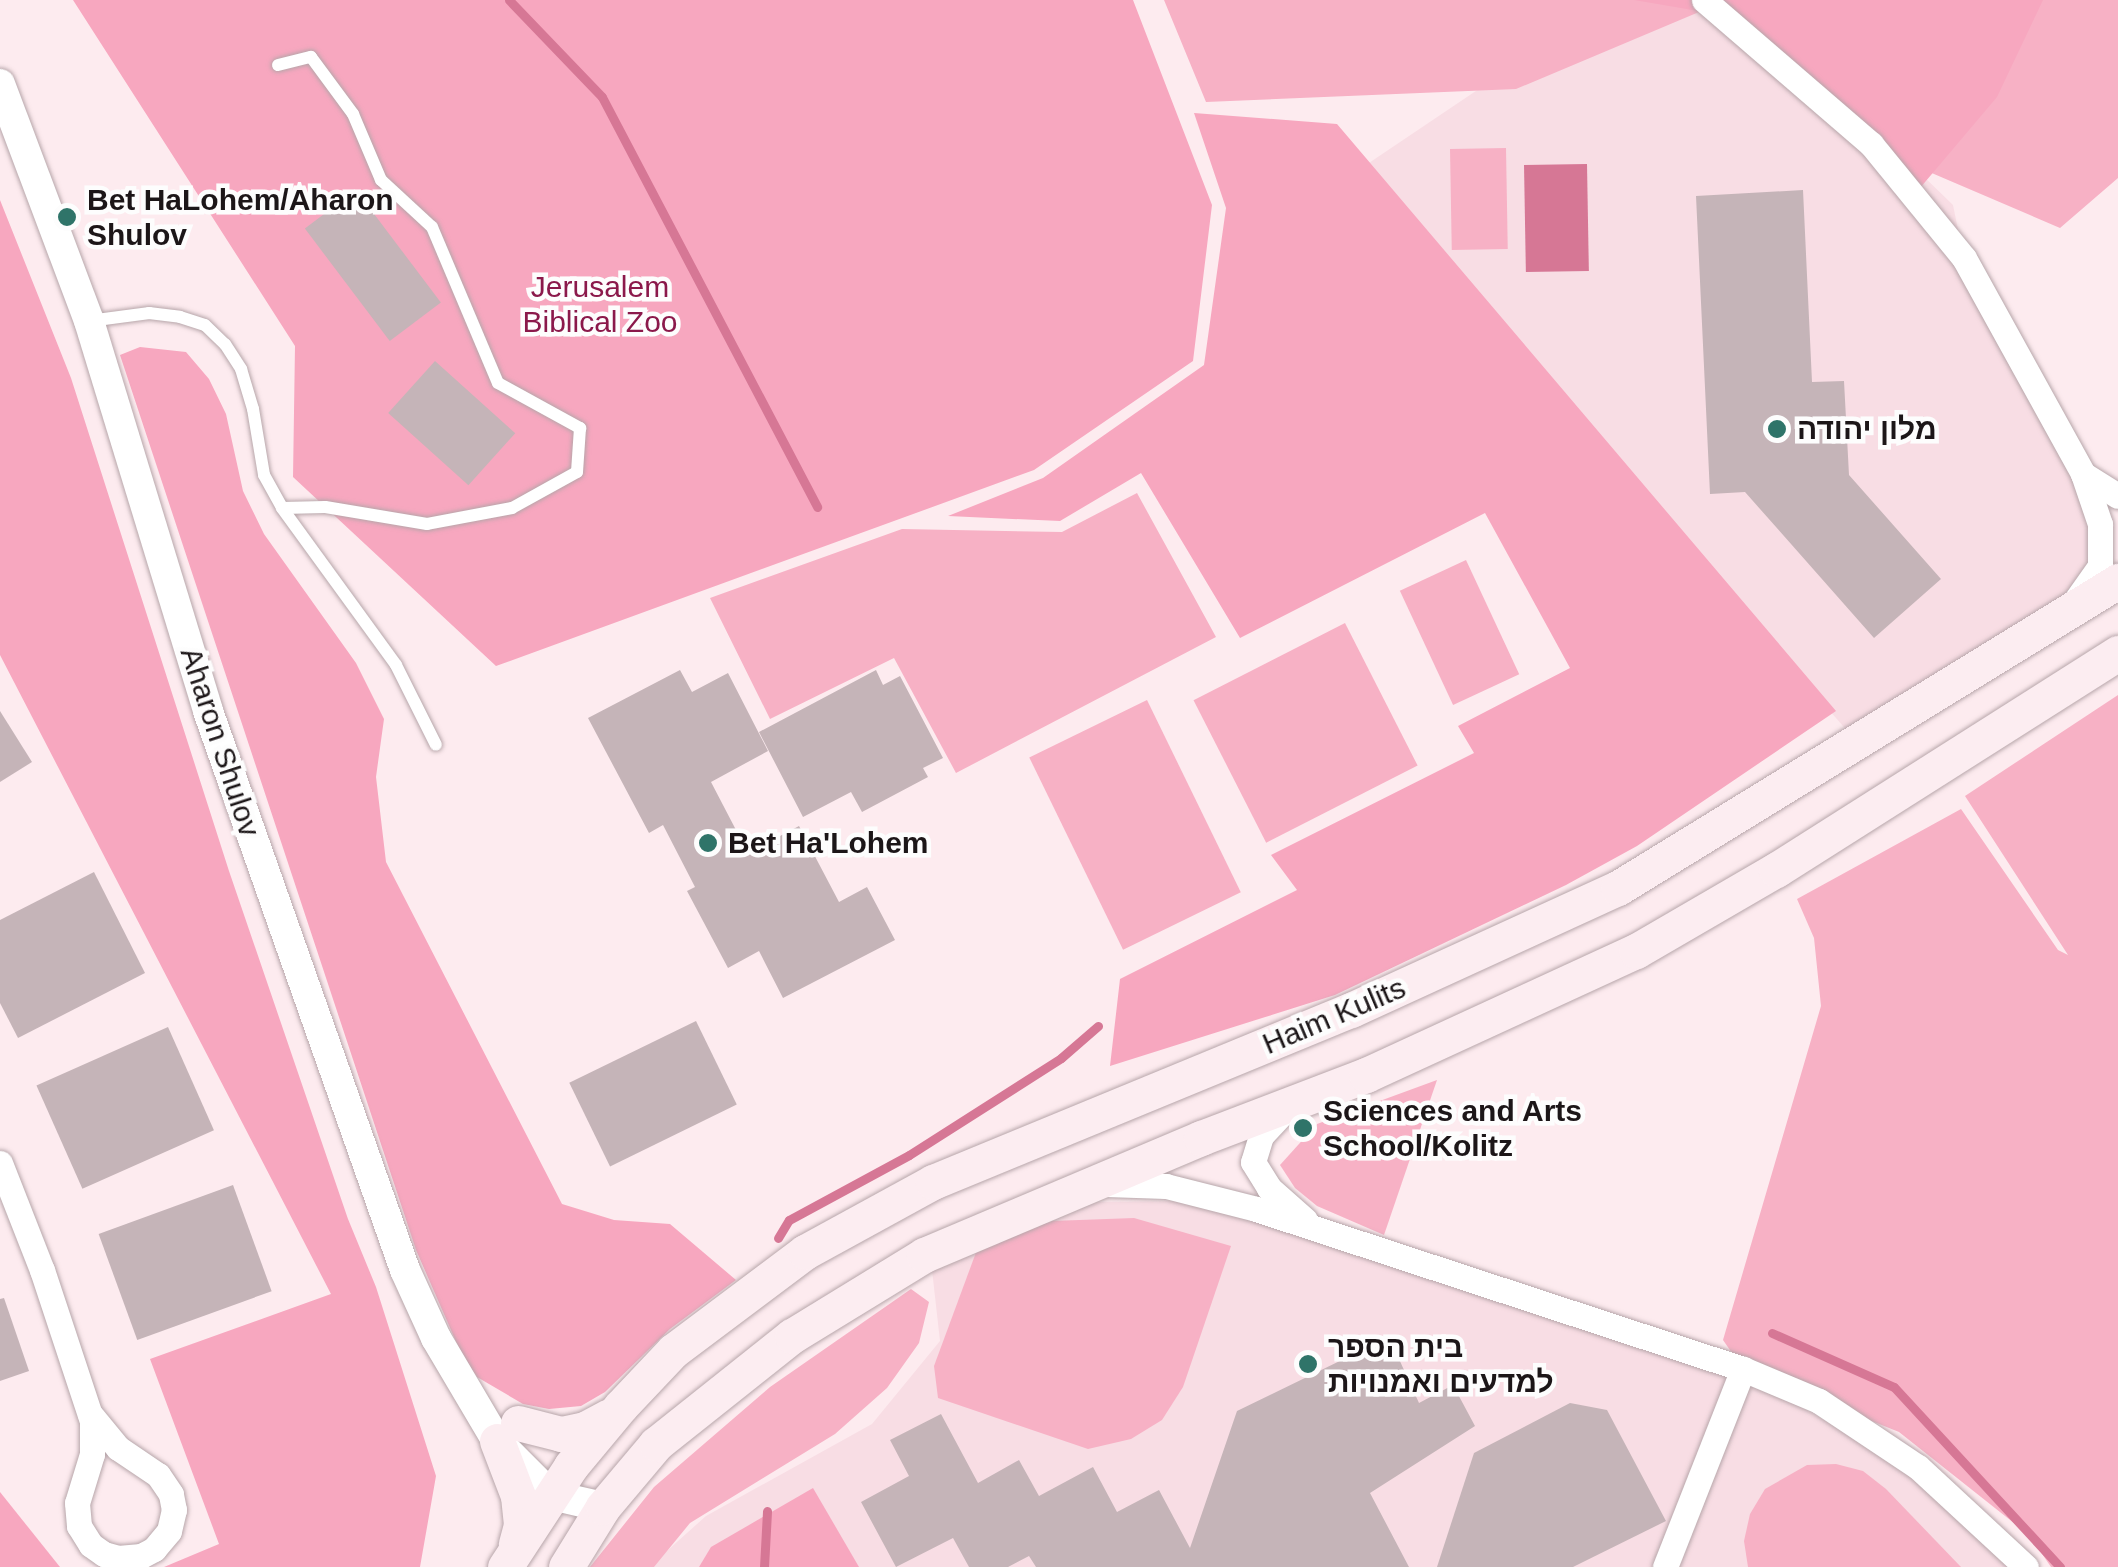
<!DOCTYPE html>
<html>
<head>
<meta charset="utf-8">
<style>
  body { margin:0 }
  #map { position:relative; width:2118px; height:1567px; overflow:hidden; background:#fdebef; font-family:Arial,"Noto Sans Hebrew",sans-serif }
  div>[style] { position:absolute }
  .built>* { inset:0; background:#f8dde4 }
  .green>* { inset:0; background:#f7b1c5; transform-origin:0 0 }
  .forest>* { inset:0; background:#f7a7bf }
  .water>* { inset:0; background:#d67795; transform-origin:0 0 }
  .stream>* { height:9px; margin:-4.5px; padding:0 4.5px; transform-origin:4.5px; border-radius:4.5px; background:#d67795 }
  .building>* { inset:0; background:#c5b4b8; transform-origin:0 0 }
  .roads { filter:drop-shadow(0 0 2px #b7a6aa) drop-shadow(0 0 2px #b7a6aa) }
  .service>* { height:12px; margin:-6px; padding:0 6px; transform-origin:6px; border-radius:6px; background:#fff }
  .minor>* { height:25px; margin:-12.5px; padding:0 12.5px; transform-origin:12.5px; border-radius:12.5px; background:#fff }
  .tertiary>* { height:30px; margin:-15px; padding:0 15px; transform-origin:15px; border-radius:15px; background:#fff }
  .secondary>* { height:35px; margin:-17.5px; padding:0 17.5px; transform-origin:17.5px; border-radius:17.5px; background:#fcedf1 }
  .dots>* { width:28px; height:28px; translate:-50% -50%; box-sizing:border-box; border:5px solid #fdfdfd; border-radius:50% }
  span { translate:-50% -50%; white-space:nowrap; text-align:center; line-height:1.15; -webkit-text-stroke:9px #fdfdfd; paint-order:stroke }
  .poi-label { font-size:30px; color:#1c1618; font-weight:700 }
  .left { translate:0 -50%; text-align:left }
  .park-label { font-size:30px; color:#8b194b }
  .street-label { font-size:30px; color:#1c1618 }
</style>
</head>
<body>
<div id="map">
  <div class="built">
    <i style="clip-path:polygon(1611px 0,1742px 0,1953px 205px,1964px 259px,2083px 474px,2094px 581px,1857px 742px,1357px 171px)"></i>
    <i style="clip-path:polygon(1193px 1201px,1767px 1387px,1915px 1473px,2012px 1567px,649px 1567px,706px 1516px,872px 1424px,940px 1341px,932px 1270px,1085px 1202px)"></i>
  </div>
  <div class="green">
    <i style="clip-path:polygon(1164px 0,2118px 0,2118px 178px,2060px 228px,1927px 171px,1699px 12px,1516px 89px,1206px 102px)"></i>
    <i style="left:1506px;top:148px;width:101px;height:56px;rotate:89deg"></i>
    <i style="clip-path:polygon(1137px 493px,1216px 637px,956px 773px,894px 658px,770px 719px,710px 598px,902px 529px,1062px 532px)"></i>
    <i style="left:1466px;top:560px;width:126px;height:73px;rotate:65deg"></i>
    <i style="left:1345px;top:623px;width:160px;height:170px;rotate:63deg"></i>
    <i style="clip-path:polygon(2118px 695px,2118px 1567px,2051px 1567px,2029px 1535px,1899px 1432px,1743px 1369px,1723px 1340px,1821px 1006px,1814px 938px,1797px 899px,1961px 809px,2058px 950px,2068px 955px,1965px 796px)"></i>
    <i style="left:1147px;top:700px;width:214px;height:131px;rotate:64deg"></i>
    <i style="clip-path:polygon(1437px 1080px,1384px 1235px,1317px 1206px,1295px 1188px,1280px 1165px,1317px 1124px)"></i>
    <i style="clip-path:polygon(1134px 1218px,1231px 1246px,1183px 1387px,1162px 1420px,1131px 1439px,1088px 1449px,938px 1398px,934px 1366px,978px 1247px,1052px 1221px)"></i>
    <i style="clip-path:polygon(911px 1289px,929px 1302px,919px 1343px,887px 1388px,835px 1434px,690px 1523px,654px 1567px,590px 1567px,654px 1487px,770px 1387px)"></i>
    <i style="clip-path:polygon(1836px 1464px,1863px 1471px,1886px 1489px,1961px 1567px,1748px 1567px,1744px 1541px,1750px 1514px,1765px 1489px,1807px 1465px)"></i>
  </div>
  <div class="forest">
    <i style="clip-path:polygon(73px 0,1133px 0,1212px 205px,1193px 361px,1034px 470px,496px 666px,293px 477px,295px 346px)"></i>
    <i style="clip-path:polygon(1634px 0,2043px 0,1997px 97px,1920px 188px,1722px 15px)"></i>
    <i style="clip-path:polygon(1194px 113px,1337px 124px,1836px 711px,1637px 846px,1566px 885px,1335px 995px,1110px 1066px,1120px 979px,1297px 890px,1271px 855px,1474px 753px,1458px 726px,1570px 668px,1485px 513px,1240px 638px,1141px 473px,1060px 521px,948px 516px,1043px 478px,1204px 365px,1226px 208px)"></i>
    <i style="clip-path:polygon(0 200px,71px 378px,229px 871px,348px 1219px,376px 1287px,436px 1476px,420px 1567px,164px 1567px,219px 1544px,150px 1359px,331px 1294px,0 655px)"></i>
    <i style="clip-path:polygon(140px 347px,186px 352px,209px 379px,226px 414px,243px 491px,264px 534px,356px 663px,384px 719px,376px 777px,386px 862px,562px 1204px,614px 1220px,670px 1224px,736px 1280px,670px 1329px,605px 1392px,581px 1406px,549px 1409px,523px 1404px,477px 1377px,461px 1353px,416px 1250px,120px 355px)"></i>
    <i style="clip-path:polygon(813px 1488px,859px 1567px,699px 1567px,711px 1547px)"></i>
    <i style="clip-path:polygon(0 1492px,60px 1567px,0 1567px)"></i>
  </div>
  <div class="water">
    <i style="left:1587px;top:164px;width:107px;height:63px;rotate:89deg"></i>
  </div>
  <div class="stream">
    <i style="left:509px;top:0;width:134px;rotate:46.2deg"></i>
    <i style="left:602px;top:97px;width:463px;rotate:62.3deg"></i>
    <i style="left:778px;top:1238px;width:21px;rotate:-59deg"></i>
    <i style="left:789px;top:1220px;width:136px;rotate:-28.4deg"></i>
    <i style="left:909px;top:1155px;width:180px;rotate:-32.5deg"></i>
    <i style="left:1061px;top:1058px;width:49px;rotate:-40.9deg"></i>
    <i style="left:1772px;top:1333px;width:133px;rotate:23.9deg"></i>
    <i style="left:1894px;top:1387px;width:245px;rotate:47.3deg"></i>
    <i style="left:764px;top:1567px;width:56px;rotate:-86.9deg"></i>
  </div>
  <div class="building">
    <i style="left:356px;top:190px;width:141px;height:64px;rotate:53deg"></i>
    <i style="clip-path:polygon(1803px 190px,1812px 382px,1844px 381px,1849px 475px,1941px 579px,1874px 638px,1745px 492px,1710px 494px,1696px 196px)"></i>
    <i style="left:435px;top:361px;width:108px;height:70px;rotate:42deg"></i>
    <i style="clip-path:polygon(680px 670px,692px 692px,728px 673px,768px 751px,711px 782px,748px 853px,799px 826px,839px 902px,867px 887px,895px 940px,783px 998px,759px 951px,728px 968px,687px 891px,695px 887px,663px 825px,649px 833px,588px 718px)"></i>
    <i style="clip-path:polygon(876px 670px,883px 685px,900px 676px,943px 758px,923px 768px,928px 777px,862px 812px,851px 792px,803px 817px,759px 732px)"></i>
    <i style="clip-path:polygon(0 711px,32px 762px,0 782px)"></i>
    <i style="clip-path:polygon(94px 872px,145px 973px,18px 1038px,0 1003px,0 920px)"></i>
    <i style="left:696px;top:1021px;width:93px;height:141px;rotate:64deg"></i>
    <i style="left:168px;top:1027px;width:113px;height:144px;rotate:66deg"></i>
    <i style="left:233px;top:1185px;width:113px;height:143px;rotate:70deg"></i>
    <i style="clip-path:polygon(4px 1298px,29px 1371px,0 1381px,0 1299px)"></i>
    <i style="clip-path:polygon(1389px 1337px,1419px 1403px,1453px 1385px,1475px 1426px,1370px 1493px,1409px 1567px,1036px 1567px,1029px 1556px,1008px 1567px,969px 1567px,953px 1538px,896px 1567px,861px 1502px,909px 1476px,890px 1440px,941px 1414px,978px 1483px,1019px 1460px,1039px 1496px,1093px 1467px,1117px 1512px,1159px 1490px,1190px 1548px,1237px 1411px)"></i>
    <i style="clip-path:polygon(1570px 1403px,1607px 1410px,1666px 1521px,1573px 1567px,1437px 1567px,1474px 1453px)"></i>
  </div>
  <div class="roads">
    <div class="service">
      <i style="left:278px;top:65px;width:34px;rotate:-14deg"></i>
      <i style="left:311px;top:57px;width:71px;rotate:53.6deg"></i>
      <i style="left:353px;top:114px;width:72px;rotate:67deg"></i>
      <i style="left:381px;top:180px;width:69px;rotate:42.7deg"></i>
      <i style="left:432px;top:227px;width:169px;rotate:67.1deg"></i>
      <i style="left:498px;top:383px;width:94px;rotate:28.8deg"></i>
      <i style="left:580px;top:428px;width:44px;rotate:93.9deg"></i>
      <i style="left:577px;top:472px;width:74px;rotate:151deg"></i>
      <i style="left:512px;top:508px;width:86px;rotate:169.3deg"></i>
      <i style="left:427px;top:524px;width:103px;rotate:-170.5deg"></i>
      <i style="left:325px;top:507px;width:43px;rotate:178.7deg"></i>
      <i style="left:89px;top:321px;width:61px;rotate:-7.6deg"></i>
      <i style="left:149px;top:313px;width:31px;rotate:7deg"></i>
      <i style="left:180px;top:317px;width:26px;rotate:18deg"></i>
      <i style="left:205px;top:325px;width:28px;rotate:44deg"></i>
      <i style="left:225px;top:344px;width:30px;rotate:57deg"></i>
      <i style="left:241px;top:369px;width:42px;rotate:73.3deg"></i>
      <i style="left:253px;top:409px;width:67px;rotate:80.5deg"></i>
      <i style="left:264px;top:475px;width:38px;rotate:61deg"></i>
      <i style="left:282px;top:508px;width:194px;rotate:54deg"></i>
      <i style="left:396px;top:665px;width:89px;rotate:63.4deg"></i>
    </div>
    <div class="minor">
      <i style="left:1704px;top:0;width:221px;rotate:40.8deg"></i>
      <i style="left:1871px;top:144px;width:147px;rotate:50.8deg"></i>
      <i style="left:1964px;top:258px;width:247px;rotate:61.1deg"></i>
      <i style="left:2083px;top:474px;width:53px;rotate:71.2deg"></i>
      <i style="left:2100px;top:524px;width:42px;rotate:90deg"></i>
      <i style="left:2100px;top:566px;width:42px;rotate:125.2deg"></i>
      <i style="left:2083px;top:474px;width:41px;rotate:32.2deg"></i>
      <i style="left:1287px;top:1108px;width:38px;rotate:133deg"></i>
      <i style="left:1261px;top:1136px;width:27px;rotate:107deg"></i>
      <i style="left:1253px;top:1162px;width:31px;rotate:58deg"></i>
      <i style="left:1269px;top:1188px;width:48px;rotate:41.6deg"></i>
      <i style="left:0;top:1163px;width:115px;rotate:68.6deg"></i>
      <i style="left:42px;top:1270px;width:159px;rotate:71.7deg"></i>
      <i style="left:92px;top:1421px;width:33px;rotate:90deg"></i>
      <i style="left:92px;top:1454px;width:51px;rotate:107deg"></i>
      <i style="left:77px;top:1503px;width:23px;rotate:85deg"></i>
      <i style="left:79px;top:1526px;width:22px;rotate:58deg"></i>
      <i style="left:91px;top:1545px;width:16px;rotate:35deg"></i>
      <i style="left:104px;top:1554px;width:15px;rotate:16deg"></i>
      <i style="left:118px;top:1558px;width:23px;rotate:-5deg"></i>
      <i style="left:141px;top:1556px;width:15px;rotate:-28deg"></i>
      <i style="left:154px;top:1549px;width:23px;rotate:-50deg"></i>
      <i style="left:169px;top:1531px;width:22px;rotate:-77deg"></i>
      <i style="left:174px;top:1510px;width:16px;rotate:-101deg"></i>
      <i style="left:171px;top:1494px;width:23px;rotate:-124deg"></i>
      <i style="left:158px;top:1475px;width:48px;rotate:-146deg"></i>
      <i style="left:118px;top:1448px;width:44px;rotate:-129.5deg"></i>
      <i style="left:1106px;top:1184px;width:60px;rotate:1.9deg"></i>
      <i style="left:1166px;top:1186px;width:93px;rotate:14.3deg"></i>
      <i style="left:1256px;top:1209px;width:513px;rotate:18.19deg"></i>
      <i style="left:1743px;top:1369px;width:82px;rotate:22.8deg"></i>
      <i style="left:1819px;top:1401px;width:119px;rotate:33.7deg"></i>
      <i style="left:1918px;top:1467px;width:147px;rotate:42.8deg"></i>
      <i style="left:1665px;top:1567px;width:213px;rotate:-68.5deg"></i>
    </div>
    <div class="tertiary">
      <i style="left:0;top:84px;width:253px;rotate:69.4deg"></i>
      <i style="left:89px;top:321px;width:408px;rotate:73deg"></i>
      <i style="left:208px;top:711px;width:593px;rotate:70.59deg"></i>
      <i style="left:405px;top:1270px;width:75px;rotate:65.5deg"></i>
      <i style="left:436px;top:1338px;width:120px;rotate:59.4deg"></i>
      <i style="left:497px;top:1441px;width:76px;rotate:45deg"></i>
      <i style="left:551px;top:1495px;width:53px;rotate:13deg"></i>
    </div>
    <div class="secondary">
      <i style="left:518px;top:1423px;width:44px;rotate:14.3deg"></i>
      <i style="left:561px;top:1434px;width:25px;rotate:-12deg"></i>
      <i style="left:585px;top:1429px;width:27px;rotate:-28deg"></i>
      <i style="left:497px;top:1441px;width:59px;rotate:69.1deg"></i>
      <i style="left:518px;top:1496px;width:29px;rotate:84deg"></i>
      <i style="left:521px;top:1525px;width:20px;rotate:105deg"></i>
      <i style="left:505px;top:1567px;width:121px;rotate:-56.8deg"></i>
      <i style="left:571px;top:1466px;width:78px;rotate:-50.2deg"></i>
      <i style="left:621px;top:1406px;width:76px;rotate:-46.6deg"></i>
      <i style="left:673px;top:1351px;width:165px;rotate:-36.9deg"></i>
      <i style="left:805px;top:1252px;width:146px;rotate:-28.7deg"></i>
      <i style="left:933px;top:1182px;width:452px;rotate:-22.4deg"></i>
      <i style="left:1351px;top:1010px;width:294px;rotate:-24.6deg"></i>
      <i style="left:1618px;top:888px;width:587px;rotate:-31.55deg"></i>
      <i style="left:566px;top:1567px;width:70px;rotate:-58.3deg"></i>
      <i style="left:603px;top:1507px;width:82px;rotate:-49.9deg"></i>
      <i style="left:656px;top:1444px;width:174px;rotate:-38.5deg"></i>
      <i style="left:792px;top:1336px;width:155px;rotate:-31.5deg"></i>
      <i style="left:924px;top:1255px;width:301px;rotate:-22.9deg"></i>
      <i style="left:1201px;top:1138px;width:177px;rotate:-20.9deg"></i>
      <i style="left:1366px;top:1075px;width:297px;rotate:-24.7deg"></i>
      <i style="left:1636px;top:951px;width:162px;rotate:-30.1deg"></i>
      <i style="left:1776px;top:870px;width:405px;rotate:-32.4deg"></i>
    </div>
  </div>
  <div class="dots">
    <i style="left:67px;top:217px;background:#2f7469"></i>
    <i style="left:1777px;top:429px;background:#2f7469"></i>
    <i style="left:708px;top:843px;background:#2f7469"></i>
    <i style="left:1303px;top:1128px;background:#2f7469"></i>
    <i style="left:1308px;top:1364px;background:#2f7469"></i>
  </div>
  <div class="poi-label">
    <span class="left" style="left:87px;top:217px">Bet HaLohem/Aharon<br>Shulov</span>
    <span class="left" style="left:1797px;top:429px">מלון יהודה</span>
    <span class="left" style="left:728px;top:843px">Bet Ha'Lohem</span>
    <span class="left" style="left:1323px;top:1128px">Sciences and Arts<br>School/Kolitz</span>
    <span class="left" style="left:1328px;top:1364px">בית הספר<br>למדעים ואמנויות</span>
  </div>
  <div class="park-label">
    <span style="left:600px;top:304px">Jerusalem<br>Biblical Zoo</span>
  </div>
  <div class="street-label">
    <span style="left:220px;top:742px;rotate:72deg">Aharon Shulov</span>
    <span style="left:1334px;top:1016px;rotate:-23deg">Haim Kulits</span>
  </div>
</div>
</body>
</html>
